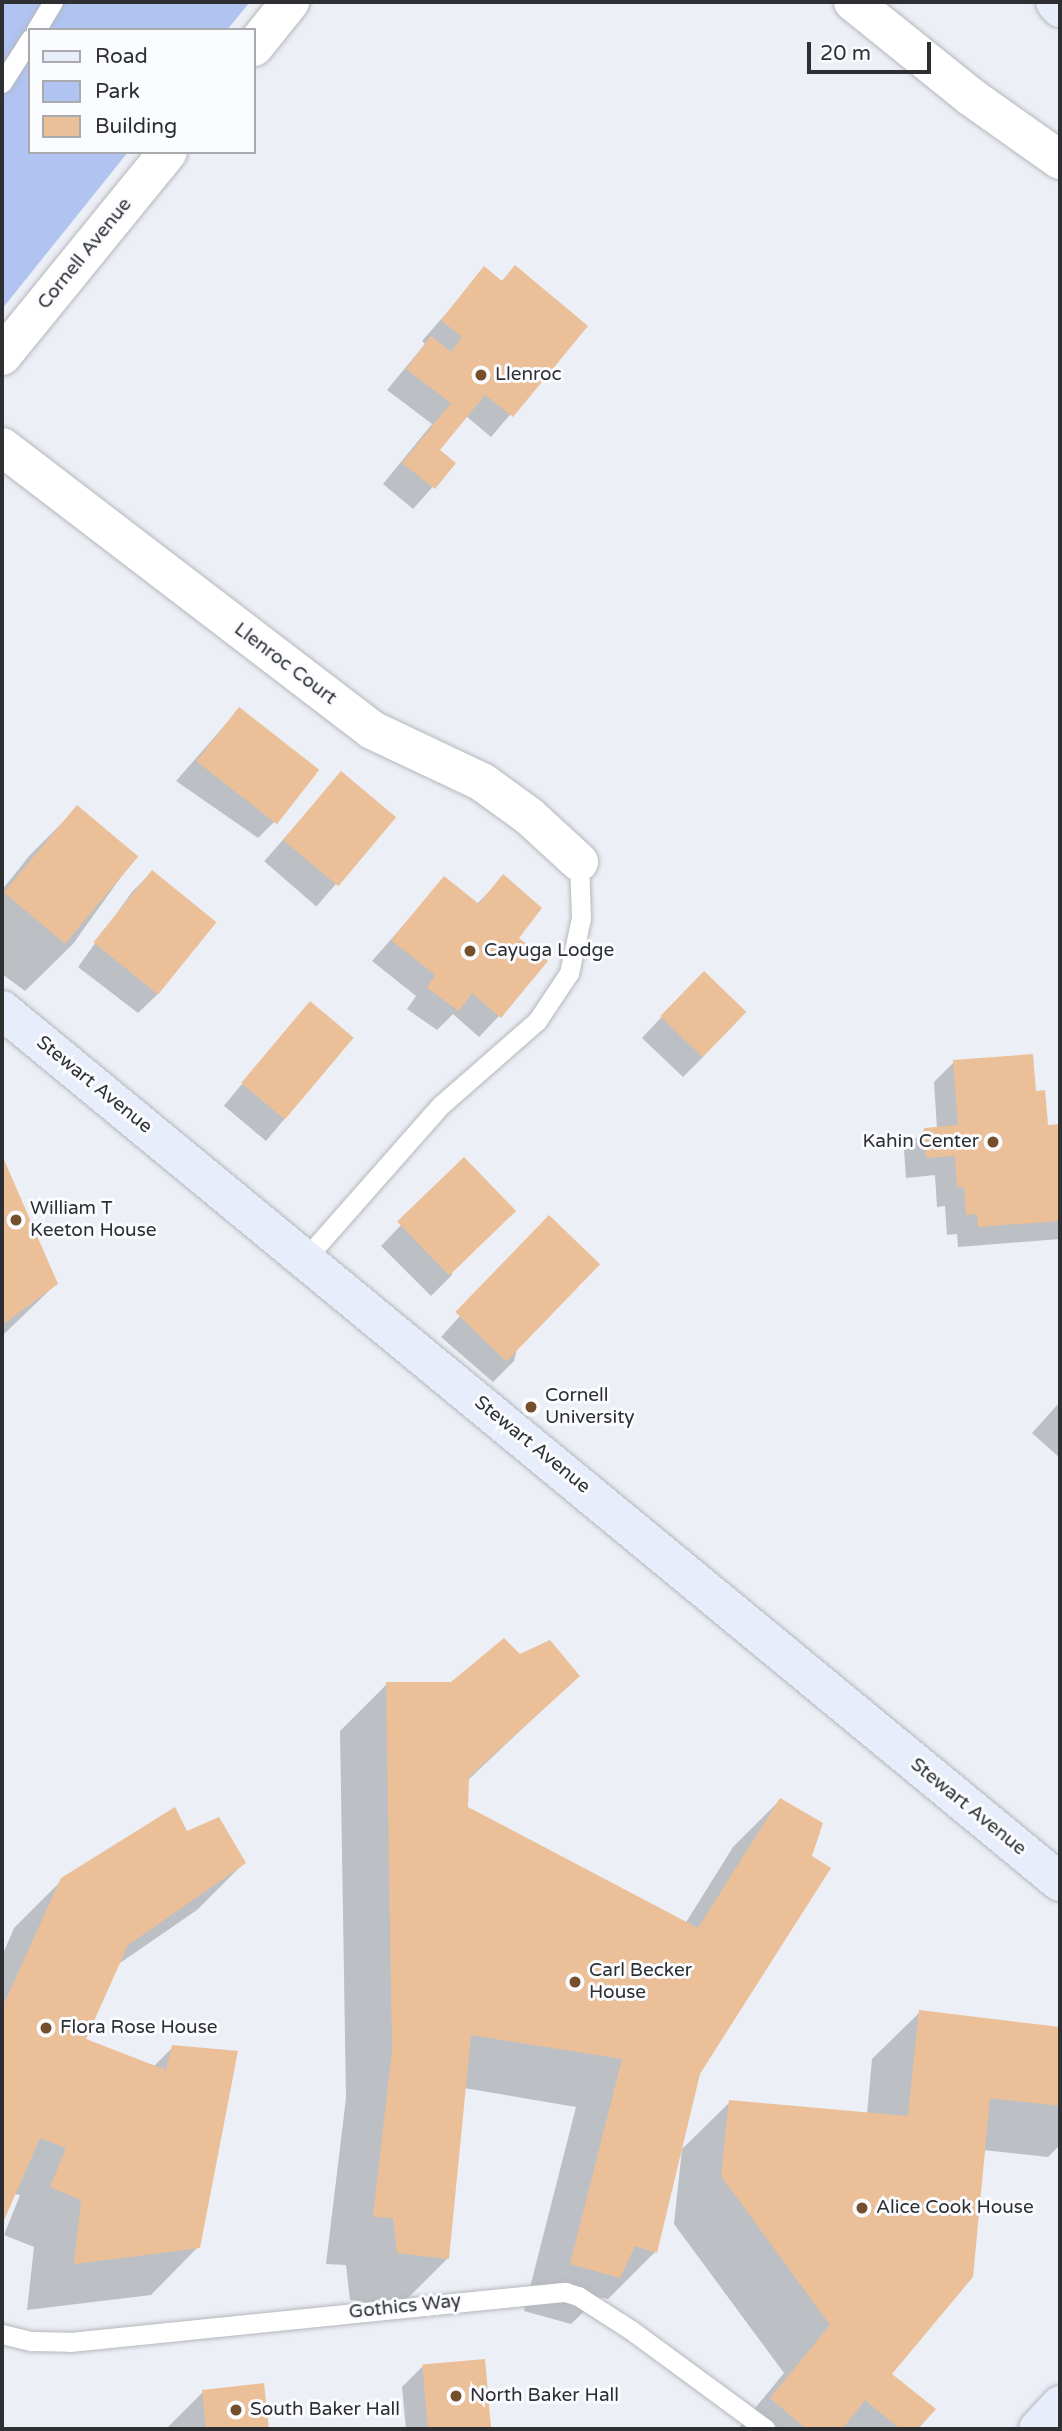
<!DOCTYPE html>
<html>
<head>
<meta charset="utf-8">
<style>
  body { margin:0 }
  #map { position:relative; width:1062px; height:2431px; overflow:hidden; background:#eceff5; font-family:"Varela Round",sans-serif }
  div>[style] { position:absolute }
  .green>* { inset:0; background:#b0c3f1 }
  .shadow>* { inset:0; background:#0003; transform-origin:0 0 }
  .building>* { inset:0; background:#ebc098; transform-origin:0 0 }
  .roads { filter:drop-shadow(0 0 2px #b5b7bd) drop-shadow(0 0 2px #b5b7bd) }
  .lane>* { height:19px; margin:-9.5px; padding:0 9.5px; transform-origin:9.5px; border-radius:9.5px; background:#fff }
  .street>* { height:38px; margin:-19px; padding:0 19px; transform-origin:19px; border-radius:19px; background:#fff }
  .secondary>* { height:38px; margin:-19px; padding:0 19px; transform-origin:19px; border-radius:19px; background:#e7edfa }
  .dots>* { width:19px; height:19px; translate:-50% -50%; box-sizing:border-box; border:4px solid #fbfcff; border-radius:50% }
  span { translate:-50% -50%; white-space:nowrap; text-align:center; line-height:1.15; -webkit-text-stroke:6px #fbfcff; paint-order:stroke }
  .street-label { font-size:19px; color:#2e2f32 }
  .poi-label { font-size:19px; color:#2e2f32 }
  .left { translate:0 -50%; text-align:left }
  .right { translate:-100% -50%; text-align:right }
  .frame { position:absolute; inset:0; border:4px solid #2e2f32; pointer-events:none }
  .legend { position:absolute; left:28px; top:28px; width:228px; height:126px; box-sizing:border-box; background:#fbfcff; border:2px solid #a9aaad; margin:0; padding:9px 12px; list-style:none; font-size:21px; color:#2e2f32 }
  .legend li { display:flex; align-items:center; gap:14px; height:35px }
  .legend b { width:35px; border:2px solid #a9aaad }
  .scale { position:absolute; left:807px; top:42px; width:124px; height:32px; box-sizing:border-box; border:4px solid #2e2f32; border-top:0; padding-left:9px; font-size:21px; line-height:24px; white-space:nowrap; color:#2e2f32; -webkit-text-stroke:5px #fbfcff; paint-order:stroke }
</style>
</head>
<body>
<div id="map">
  <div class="green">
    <i style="clip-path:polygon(2px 2px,250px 2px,227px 30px,30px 30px,30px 152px,128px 152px,2px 309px)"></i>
  </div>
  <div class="shadow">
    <i style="clip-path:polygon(515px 268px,586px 326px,491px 437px,466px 416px,438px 450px,454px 463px,413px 509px,383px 484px,432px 424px,387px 390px,425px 344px,422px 341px,485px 269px,501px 282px)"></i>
    <i style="clip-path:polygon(239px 709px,278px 818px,258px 838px,176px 781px)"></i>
    <i style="left:341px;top:773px;width:69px;height:117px;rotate:41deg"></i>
    <i style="clip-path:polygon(77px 808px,136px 856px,73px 944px,25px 991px,2px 974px,2px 890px,30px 855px)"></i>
    <i style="clip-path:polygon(152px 872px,215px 923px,159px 993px,138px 1013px,78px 967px,132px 892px)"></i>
    <i style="clip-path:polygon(503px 877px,517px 938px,499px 1016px,479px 1037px,453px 1014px,437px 1030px,407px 1009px,416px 996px,372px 961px,444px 879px,477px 904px)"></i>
    <i style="clip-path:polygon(684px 993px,703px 1057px,683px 1077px,642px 1038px)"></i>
    <i style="left:310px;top:1003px;width:55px;height:134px;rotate:40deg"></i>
    <i style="clip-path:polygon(954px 1062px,1034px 1093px,1046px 1126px,1060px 1125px,1060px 1239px,958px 1247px,957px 1234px,947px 1235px,945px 1206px,937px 1207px,935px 1175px,906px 1178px,904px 1150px,925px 1129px,937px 1129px,934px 1082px)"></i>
    <i style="clip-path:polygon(2px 1160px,56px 1284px,2px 1336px)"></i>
    <i style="clip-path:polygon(444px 1180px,452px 1275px,431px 1296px,381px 1246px)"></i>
    <i style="clip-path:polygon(549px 1217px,514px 1361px,493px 1382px,441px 1337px)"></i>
    <i style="clip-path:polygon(1060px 1402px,1060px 1458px,1032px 1433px)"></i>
    <i style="clip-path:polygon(519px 1656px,578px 1676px,467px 1781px,466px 1808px,685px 1924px,733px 1847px,780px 1800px,698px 2074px,655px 2252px,608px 2299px,599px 2297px,571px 2324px,524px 2311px,576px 2107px,464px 2088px,448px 2258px,400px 2306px,350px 2300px,346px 2265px,326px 2264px,346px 2098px,340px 1731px,387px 1684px,452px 1684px)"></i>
    <i style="clip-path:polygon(186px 1833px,244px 1863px,197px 1910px,117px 1965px,84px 2040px,153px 2067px,173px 2047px,198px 2247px,151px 2295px,27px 2310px,34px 2247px,4px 2235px,20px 2195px,15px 2194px,2px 2222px,2px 1956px,14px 1928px,62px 1880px)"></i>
    <i style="clip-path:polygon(920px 2012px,1060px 2029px,1060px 2145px,1048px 2157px,983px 2150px,890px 2374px,934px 2409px,916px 2429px,738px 2429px,784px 2373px,674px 2224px,682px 2149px,730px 2102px,867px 2114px,872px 2059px)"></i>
    <i style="clip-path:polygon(483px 2361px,490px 2429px,406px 2429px,402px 2387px,422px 2367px)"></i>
    <i style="clip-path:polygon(262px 2385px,267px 2429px,166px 2429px,203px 2392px)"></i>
  </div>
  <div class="building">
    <i style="clip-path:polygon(515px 265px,588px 326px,513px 417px,485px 395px,440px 450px,456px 463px,435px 489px,402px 463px,451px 403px,406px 369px,431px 336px,451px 352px,462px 337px,441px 320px,484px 266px,502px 281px)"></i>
    <i style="left:239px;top:707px;width:102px;height:69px;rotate:38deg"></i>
    <i style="left:341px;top:771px;width:72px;height:90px;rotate:40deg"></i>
    <i style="left:77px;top:805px;width:80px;height:114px;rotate:40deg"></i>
    <i style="left:152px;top:870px;width:83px;height:93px;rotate:39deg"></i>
    <i style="clip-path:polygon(503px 874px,542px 908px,519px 938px,548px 961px,501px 1018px,472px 993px,459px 1011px,427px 988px,435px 975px,391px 940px,444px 876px,479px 904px)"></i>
    <i style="left:704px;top:971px;width:59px;height:63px;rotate:44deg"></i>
    <i style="left:310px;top:1001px;width:57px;height:107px;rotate:40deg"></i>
    <i style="clip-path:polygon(1033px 1054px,1036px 1091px,1045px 1090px,1048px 1125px,1060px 1124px,1060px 1221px,978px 1227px,977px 1214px,966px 1215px,964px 1187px,957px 1187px,955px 1156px,926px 1158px,924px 1128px,958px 1125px,953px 1060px)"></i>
    <i style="clip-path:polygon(2px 1155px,58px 1284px,2px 1325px)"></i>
    <i style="left:464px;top:1157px;width:75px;height:93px;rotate:46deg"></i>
    <i style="left:549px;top:1215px;width:71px;height:135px;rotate:44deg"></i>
    <i style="clip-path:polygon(504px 1638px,520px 1654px,550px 1640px,580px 1676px,469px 1777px,468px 1807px,698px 1928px,780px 1798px,823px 1823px,812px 1856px,831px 1868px,700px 2074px,657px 2253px,635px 2246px,620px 2278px,570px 2264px,622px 2059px,471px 2035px,449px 2259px,397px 2253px,393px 2218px,373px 2217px,392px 2050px,386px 1682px,451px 1682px)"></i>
    <i style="clip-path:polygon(175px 1807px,187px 1831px,219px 1817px,246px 1863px,128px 1945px,86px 2039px,166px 2070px,172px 2045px,238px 2051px,200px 2248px,74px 2264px,81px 2200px,50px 2187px,66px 2148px,40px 2138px,2px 2225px,2px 2008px,61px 1878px)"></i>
    <i style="clip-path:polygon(919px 2010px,1060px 2027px,1060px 2106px,990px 2098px,973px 2277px,892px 2374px,936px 2409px,918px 2429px,900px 2429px,865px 2400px,842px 2429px,806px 2429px,770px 2398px,830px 2325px,721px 2176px,729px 2100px,908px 2116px)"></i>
    <i style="left:485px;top:2359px;width:70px;height:63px;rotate:85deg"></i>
    <i style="clip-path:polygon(264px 2383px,269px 2429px,206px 2429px,202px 2390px)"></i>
  </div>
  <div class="roads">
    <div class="lane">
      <i style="left:36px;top:30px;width:33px;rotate:-59deg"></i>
      <i style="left:2px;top:83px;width:52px;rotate:-57.5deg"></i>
      <i style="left:305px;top:1259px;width:205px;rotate:-48.6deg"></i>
      <i style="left:441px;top:1105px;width:128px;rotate:-41.2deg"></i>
      <i style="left:537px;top:1021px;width:58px;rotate:-56.3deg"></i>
      <i style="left:569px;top:973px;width:56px;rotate:-77.7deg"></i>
      <i style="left:581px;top:918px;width:56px;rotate:-92deg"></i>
      <i style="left:2px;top:2334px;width:30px;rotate:14deg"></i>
      <i style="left:31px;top:2341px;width:39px;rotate:1deg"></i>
      <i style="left:70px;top:2342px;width:498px;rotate:-5.8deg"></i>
      <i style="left:565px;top:2292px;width:14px;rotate:17deg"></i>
      <i style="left:578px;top:2296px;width:63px;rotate:32.7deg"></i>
      <i style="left:631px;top:2330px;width:167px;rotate:36.3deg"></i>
    </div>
    <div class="street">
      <i style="left:853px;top:2px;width:151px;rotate:38.8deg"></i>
      <i style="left:971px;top:97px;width:109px;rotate:35.3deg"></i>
      <i style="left:254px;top:47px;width:58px;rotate:-51.3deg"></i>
      <i style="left:2px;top:356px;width:263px;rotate:-50.9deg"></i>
      <i style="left:2px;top:447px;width:466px;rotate:37.4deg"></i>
      <i style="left:372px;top:730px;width:122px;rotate:25.3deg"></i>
      <i style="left:482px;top:782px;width:58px;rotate:35.9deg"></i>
      <i style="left:529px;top:816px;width:68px;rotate:42.6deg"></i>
    </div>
    <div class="secondary">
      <i style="left:1055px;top:2px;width:8px;rotate:50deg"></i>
      <i style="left:2px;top:1010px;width:1371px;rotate:39.5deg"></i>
      <i style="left:1038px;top:2429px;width:33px;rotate:-47deg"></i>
    </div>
  </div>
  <div class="dots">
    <i style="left:481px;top:375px;background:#754f2b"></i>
    <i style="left:470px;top:951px;background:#754f2b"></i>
    <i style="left:993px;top:1142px;background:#754f2b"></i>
    <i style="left:16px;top:1220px;background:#754f2b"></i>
    <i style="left:531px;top:1407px;background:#754f2b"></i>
    <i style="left:575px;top:1982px;background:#754f2b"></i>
    <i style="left:46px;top:2028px;background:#754f2b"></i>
    <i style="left:862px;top:2208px;background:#754f2b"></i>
    <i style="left:456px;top:2396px;background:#754f2b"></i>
    <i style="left:236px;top:2410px;background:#754f2b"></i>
  </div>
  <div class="street-label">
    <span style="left:85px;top:254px;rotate:-51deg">Cornell Avenue</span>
    <span style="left:285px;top:664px;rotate:37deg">Llenroc Court</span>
    <span style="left:94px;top:1085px;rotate:39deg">Stewart Avenue</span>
    <span style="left:532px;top:1445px;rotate:39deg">Stewart Avenue</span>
    <span style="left:968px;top:1807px;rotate:39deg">Stewart Avenue</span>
    <span style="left:405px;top:2307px;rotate:-6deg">Gothics Way</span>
  </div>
  <div class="poi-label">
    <span class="left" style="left:495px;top:375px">Llenroc</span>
    <span class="left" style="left:484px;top:951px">Cayuga Lodge</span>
    <span class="right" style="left:979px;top:1142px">Kahin Center</span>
    <span class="left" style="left:30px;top:1220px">William T<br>Keeton House</span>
    <span class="left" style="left:545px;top:1407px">Cornell<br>University</span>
    <span class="left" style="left:589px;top:1982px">Carl Becker<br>House</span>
    <span class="left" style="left:60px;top:2028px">Flora Rose House</span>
    <span class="left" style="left:876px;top:2208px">Alice Cook House</span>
    <span class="left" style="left:470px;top:2396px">North Baker Hall</span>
    <span class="left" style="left:250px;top:2410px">South Baker Hall</span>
  </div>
  <div class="frame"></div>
  <ul class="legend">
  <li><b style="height:9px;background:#e7edfa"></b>Road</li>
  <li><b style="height:19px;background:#b0c3f1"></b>Park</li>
  <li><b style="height:19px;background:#ebc098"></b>Building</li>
  </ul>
  <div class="scale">20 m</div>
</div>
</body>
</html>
